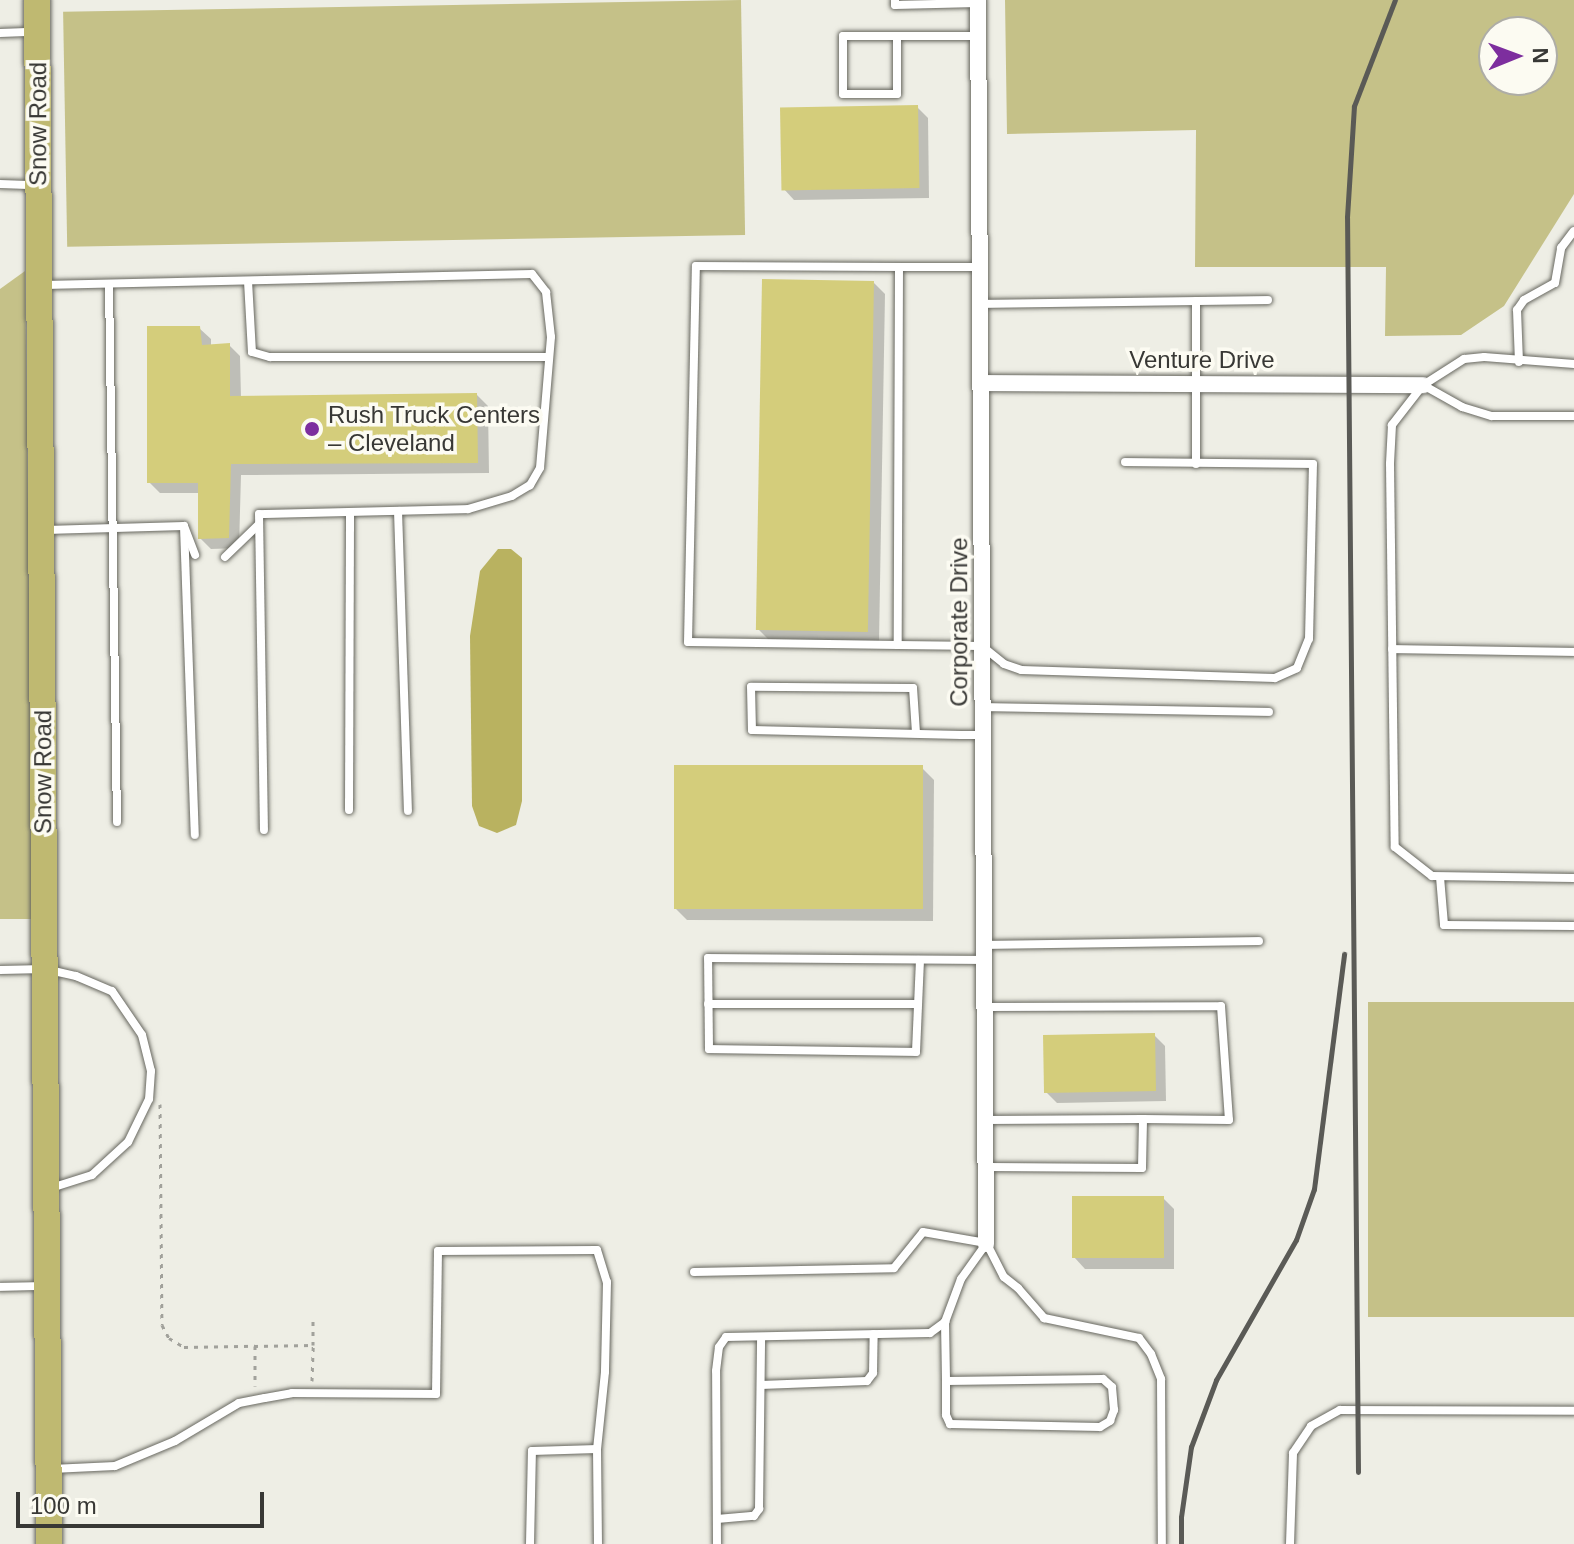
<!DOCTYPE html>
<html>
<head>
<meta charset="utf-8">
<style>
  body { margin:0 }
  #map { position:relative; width:1574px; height:1544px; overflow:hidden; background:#eeeee5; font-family:Arial,sans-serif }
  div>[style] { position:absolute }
  .green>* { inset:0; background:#c5c188; transform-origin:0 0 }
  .water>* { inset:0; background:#b9b260 }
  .shadow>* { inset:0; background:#0003 }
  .building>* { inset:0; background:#d4cd7b; transform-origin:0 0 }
  .path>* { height:3px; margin-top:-1.5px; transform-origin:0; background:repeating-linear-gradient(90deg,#a1a19b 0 4px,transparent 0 10px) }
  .roads { filter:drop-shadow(0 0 2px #67675f) drop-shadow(0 0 2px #67675f) }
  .service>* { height:8px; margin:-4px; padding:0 4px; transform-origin:4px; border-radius:4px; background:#fff }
  .minor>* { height:16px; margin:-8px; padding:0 8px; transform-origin:8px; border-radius:8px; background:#fff }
  .primary>* { height:26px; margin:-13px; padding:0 13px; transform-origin:13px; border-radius:13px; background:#bfb971 }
  .rail>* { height:5px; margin:-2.5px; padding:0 2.5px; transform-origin:2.5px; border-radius:2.5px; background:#5a5a56 }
  .dots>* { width:22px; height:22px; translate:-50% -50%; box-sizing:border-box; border:4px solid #fcfbf2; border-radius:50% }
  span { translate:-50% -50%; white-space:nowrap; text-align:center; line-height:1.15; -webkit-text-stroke:7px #fcfbf2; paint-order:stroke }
  .street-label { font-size:24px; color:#383835 }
  .poi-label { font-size:24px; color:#383835 }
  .left { translate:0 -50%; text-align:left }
  .north { position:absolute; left:1478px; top:16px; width:80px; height:80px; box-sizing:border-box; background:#fcfbf2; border:2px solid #aeada6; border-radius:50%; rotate:89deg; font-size:22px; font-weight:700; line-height:32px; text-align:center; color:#383835 }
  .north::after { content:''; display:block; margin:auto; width:28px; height:36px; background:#7d2e9e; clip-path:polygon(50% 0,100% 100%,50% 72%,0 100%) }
  .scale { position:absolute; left:16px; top:1492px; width:248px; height:36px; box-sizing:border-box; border:4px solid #383835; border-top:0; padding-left:10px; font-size:24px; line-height:28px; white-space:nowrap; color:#383835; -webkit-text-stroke:6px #fcfbf2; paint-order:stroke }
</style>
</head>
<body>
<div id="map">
  <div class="green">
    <i style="left:741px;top:0;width:235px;height:678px;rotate:89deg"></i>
    <i style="clip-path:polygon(evenodd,1005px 0,1574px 0,1574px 194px,1504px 306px,1461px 335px,1385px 336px,1386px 267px,1195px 267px,1196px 130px,1007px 134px,1005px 0,1494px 32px,1542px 32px,1542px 80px,1494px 80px,1494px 32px)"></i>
    <i style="clip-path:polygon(25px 271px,33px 919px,0 919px,0 289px)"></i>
    <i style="left:1574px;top:1002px;width:315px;height:206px;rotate:90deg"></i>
  </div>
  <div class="water">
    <i style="clip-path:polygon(498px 549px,511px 549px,522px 558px,522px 801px,516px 825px,497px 833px,479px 826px,472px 806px,470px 636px,480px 571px)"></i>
  </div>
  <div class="shadow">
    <i style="clip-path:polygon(917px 107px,928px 118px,929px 198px,794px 200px,783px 188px)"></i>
    <i style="clip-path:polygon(874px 283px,885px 294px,879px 642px,769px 640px,758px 629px)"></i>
    <i style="clip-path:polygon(199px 328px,211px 339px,211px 346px,229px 345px,240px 356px,241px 398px,477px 395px,488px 406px,489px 473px,241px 475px,239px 548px,211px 549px,200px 538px,200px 493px,160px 493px,149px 482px)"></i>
    <i style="clip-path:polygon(922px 768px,934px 780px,933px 921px,687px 920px,675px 908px)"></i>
    <i style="clip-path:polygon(1154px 1035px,1165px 1046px,1166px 1101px,1057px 1103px,1046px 1092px)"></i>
    <i style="clip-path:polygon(1163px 1198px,1174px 1209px,1174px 1269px,1085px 1269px,1074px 1257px)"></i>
  </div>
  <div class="building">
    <i style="left:918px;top:105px;width:83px;height:138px;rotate:89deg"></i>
    <i style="left:762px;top:279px;width:112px;height:351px;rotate:1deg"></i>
    <i style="clip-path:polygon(147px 326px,200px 326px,202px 345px,230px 343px,230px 396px,477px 393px,478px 463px,231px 464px,229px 538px,198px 539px,198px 483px,147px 483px)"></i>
    <i style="left:674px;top:765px;width:249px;height:144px"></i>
    <i style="left:1155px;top:1033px;width:58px;height:112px;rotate:89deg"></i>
    <i style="left:1072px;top:1196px;width:92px;height:62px"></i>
  </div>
  <div class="path">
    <i style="left:160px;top:1104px;width:221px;rotate:89.5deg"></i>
    <i style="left:162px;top:1325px;width:15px;rotate:62deg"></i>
    <i style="left:169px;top:1338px;width:17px;rotate:31deg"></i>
    <i style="left:184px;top:1347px;width:129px;rotate:-0.9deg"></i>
    <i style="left:313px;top:1345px;width:24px;rotate:-90deg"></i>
    <i style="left:255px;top:1346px;width:40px;rotate:90deg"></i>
    <i style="left:312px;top:1381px;width:36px;rotate:-88deg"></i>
  </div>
  <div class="roads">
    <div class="service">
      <i style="left:895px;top:0;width:5px;rotate:90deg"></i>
      <i style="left:895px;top:5px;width:83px;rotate:-1.4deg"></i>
      <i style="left:0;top:33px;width:33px;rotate:-2deg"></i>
      <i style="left:897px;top:36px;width:58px;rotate:90deg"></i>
      <i style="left:897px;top:94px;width:54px;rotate:180deg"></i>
      <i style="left:843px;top:94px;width:58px;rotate:-90deg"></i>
      <i style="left:843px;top:36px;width:135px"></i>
      <i style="left:0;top:184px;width:35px;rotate:2deg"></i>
      <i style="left:979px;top:267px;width:80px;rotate:180deg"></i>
      <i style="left:899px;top:267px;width:378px;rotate:90.2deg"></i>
      <i style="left:898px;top:645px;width:84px;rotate:0.7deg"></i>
      <i style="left:982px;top:646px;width:28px;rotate:39deg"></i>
      <i style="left:1004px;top:664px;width:18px;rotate:19deg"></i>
      <i style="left:1021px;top:670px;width:254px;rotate:1.8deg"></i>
      <i style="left:1275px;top:678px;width:24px;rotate:-24deg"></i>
      <i style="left:1297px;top:668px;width:31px;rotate:-68deg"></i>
      <i style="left:1309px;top:639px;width:175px;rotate:-88.7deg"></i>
      <i style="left:1313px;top:464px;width:188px;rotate:-179.4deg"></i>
      <i style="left:248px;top:281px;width:71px;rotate:86.8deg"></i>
      <i style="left:252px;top:352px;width:19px;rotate:16deg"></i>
      <i style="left:270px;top:357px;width:277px"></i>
      <i style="left:109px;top:284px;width:538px;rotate:89.15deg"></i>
      <i style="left:44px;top:285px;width:488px;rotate:-1.3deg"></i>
      <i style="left:532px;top:274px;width:23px;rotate:52deg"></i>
      <i style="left:546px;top:292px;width:45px;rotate:83.7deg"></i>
      <i style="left:551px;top:337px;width:131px;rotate:94.8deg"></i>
      <i style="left:540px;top:468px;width:20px;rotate:120deg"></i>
      <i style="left:530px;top:485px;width:21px;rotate:149deg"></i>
      <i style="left:512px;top:496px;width:46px;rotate:163.5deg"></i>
      <i style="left:468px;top:509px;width:209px;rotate:178.6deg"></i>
      <i style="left:259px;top:514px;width:316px;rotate:89.1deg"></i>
      <i style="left:1196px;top:301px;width:163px;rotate:90deg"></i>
      <i style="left:980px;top:304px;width:288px;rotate:-0.8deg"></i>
      <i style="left:1519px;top:362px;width:52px;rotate:-92.2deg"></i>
      <i style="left:1517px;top:310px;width:12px;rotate:-55deg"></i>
      <i style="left:1524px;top:300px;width:35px;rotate:-29deg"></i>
      <i style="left:1555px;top:283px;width:36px;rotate:-80deg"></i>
      <i style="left:1561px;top:248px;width:21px;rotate:-53deg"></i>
      <i style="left:1574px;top:364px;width:90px;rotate:-175.6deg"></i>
      <i style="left:1484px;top:357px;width:20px;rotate:174deg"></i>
      <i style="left:1464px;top:359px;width:49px;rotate:147.6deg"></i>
      <i style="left:1423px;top:385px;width:51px;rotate:127.8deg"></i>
      <i style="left:1392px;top:425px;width:39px;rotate:93deg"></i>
      <i style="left:1390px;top:464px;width:383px;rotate:89.3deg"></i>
      <i style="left:1395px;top:847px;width:47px;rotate:38.1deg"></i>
      <i style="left:1432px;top:876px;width:142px;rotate:0.8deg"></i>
      <i style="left:1423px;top:385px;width:45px;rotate:29.4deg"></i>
      <i style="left:1462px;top:407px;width:31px;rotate:17deg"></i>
      <i style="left:1492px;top:416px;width:82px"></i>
      <i style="left:398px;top:511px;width:300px;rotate:88.1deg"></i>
      <i style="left:184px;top:526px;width:309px;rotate:88deg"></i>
      <i style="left:46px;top:530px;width:138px;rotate:-1.7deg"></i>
      <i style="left:184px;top:526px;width:31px;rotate:69deg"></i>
      <i style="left:225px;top:557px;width:47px;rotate:-44.1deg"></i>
      <i style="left:898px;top:645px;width:210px;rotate:-179.2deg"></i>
      <i style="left:688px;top:642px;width:376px;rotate:-88.8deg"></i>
      <i style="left:696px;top:266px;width:203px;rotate:0.3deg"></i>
      <i style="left:1392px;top:649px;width:182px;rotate:0.9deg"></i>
      <i style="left:983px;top:707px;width:286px;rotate:1deg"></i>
      <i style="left:916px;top:733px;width:45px;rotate:-93.8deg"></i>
      <i style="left:913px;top:688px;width:162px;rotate:-179.6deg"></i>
      <i style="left:751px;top:687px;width:43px;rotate:88.7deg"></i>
      <i style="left:752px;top:730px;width:209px;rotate:1.4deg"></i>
      <i style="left:961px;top:735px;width:22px"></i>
      <i style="left:349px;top:810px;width:298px;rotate:-89.8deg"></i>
      <i style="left:1440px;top:877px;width:48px;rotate:85.2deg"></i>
      <i style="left:1444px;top:925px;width:130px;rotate:0.4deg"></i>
      <i style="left:985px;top:945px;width:274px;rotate:-0.8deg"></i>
      <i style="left:920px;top:960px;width:92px;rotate:92.5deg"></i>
      <i style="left:916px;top:1052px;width:207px;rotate:-179.2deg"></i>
      <i style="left:709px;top:1049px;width:91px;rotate:-90.6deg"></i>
      <i style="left:708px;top:958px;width:276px;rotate:0.4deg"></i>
      <i style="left:0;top:970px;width:45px;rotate:-1.3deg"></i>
      <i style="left:45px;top:969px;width:32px;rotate:13deg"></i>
      <i style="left:76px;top:976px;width:39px;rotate:23deg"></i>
      <i style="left:112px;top:991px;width:53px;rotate:55.7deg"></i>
      <i style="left:142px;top:1035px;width:37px;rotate:76deg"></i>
      <i style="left:151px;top:1071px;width:28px;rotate:94deg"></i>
      <i style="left:149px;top:1099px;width:48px;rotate:116deg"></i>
      <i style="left:128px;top:1142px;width:49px;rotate:137.5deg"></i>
      <i style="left:92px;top:1175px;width:43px;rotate:162.4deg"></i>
      <i style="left:708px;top:1004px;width:210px"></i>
      <i style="left:985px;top:1007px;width:236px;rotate:-0.2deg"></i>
      <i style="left:1221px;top:1006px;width:114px;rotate:86deg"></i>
      <i style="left:1229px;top:1120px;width:86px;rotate:-179.3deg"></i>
      <i style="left:986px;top:1167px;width:156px;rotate:0.4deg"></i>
      <i style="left:1142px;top:1168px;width:49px;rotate:-88.8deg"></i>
      <i style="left:1143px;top:1119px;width:157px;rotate:179.6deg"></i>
      <i style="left:987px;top:1244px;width:37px;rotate:63deg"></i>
      <i style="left:1004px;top:1277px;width:18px;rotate:38deg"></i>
      <i style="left:1018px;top:1288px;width:40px;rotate:49deg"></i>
      <i style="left:1044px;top:1318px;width:97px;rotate:11.9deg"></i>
      <i style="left:1139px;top:1338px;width:20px;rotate:53deg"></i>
      <i style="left:1151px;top:1354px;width:27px;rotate:68deg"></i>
      <i style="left:1161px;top:1379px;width:165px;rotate:89.7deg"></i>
      <i style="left:694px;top:1272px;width:200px;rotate:-1.1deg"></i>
      <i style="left:894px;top:1268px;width:46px;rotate:-51.1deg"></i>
      <i style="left:923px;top:1232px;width:64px;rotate:9.9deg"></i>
      <i style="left:0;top:1287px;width:42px;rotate:-1.4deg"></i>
      <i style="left:945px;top:1322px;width:59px;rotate:89deg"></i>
      <i style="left:946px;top:1381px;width:34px;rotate:90deg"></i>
      <i style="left:946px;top:1415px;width:10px;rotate:66deg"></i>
      <i style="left:950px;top:1424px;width:150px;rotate:1.1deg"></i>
      <i style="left:1100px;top:1427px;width:12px;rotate:-31deg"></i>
      <i style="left:1110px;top:1421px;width:12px;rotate:-70deg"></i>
      <i style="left:1114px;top:1410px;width:23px;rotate:-95deg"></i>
      <i style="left:1112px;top:1387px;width:12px;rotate:-138deg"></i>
      <i style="left:1103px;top:1379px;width:157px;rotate:179.3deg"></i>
      <i style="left:761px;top:1385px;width:106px;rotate:-2.2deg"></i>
      <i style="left:867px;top:1381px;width:10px;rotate:-53deg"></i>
      <i style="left:873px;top:1373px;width:39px;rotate:-89deg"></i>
      <i style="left:52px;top:1469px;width:63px;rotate:-2.7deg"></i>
      <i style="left:115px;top:1466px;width:65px;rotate:-22.6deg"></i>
      <i style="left:175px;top:1441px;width:74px;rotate:-30.7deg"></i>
      <i style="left:239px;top:1403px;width:26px;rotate:-11deg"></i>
      <i style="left:265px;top:1398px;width:27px;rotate:-10deg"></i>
      <i style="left:292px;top:1393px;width:144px;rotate:0.4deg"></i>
      <i style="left:436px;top:1394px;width:143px;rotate:-89.2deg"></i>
      <i style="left:438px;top:1251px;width:159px;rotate:-0.4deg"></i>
      <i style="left:597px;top:1250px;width:34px;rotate:73deg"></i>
      <i style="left:607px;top:1282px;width:90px;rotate:91.3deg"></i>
      <i style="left:605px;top:1372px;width:77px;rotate:95.9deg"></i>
      <i style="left:597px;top:1449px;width:95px;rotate:89.4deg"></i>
      <i style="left:717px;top:1519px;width:37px;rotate:-5deg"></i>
      <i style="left:754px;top:1516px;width:9px;rotate:-54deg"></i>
      <i style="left:759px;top:1509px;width:172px;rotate:-89.3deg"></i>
      <i style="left:530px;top:1544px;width:93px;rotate:-88.8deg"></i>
      <i style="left:532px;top:1451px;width:65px;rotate:-1.8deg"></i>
      <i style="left:717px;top:1544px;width:173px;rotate:-90.3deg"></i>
      <i style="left:716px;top:1371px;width:24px;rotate:-83deg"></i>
      <i style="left:719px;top:1347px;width:12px;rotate:-55deg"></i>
      <i style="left:726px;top:1337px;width:204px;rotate:-1.1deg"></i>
      <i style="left:930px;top:1333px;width:19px;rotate:-36deg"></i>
      <i style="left:945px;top:1322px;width:46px;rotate:-69.6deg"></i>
      <i style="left:961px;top:1279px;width:43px;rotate:-54.5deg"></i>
      <i style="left:1290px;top:1544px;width:91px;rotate:-88.1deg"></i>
      <i style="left:1293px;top:1453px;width:32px;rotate:-56deg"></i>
      <i style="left:1311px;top:1426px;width:33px;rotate:-29deg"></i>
      <i style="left:1340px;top:1410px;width:234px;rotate:0.2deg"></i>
    </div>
    <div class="minor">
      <i style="left:978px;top:0;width:1244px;rotate:89.63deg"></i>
      <i style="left:981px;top:383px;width:442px;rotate:0.3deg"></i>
    </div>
    <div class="primary">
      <i style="left:37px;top:0;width:1544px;rotate:89.55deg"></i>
    </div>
  </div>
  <div class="rail">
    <i style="left:1358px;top:1472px;width:1255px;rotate:-90.5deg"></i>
    <i style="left:1347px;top:217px;width:111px;rotate:-86.4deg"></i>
    <i style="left:1354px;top:106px;width:114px;rotate:-68.9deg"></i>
    <i style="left:1181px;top:1544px;width:27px;rotate:-90deg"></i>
    <i style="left:1181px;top:1517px;width:71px;rotate:-81.9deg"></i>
    <i style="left:1191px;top:1447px;width:72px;rotate:-69.5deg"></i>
    <i style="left:1216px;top:1380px;width:161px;rotate:-60.3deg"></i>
    <i style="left:1296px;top:1240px;width:54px;rotate:-70.6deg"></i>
    <i style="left:1314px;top:1189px;width:237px;rotate:-82.7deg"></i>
  </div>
  <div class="dots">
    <i style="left:312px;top:429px;background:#7d2e9e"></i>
  </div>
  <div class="street-label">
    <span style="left:38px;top:124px;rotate:-90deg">Snow Road</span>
    <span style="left:1202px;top:360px">Venture Drive</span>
    <span style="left:959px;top:622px;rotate:-90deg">Corporate Drive</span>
    <span style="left:43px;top:772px;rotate:-90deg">Snow Road</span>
  </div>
  <div class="poi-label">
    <span class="left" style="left:328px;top:429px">Rush Truck Centers<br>– Cleveland</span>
  </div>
  <div class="north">N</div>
  <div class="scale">100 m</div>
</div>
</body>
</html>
